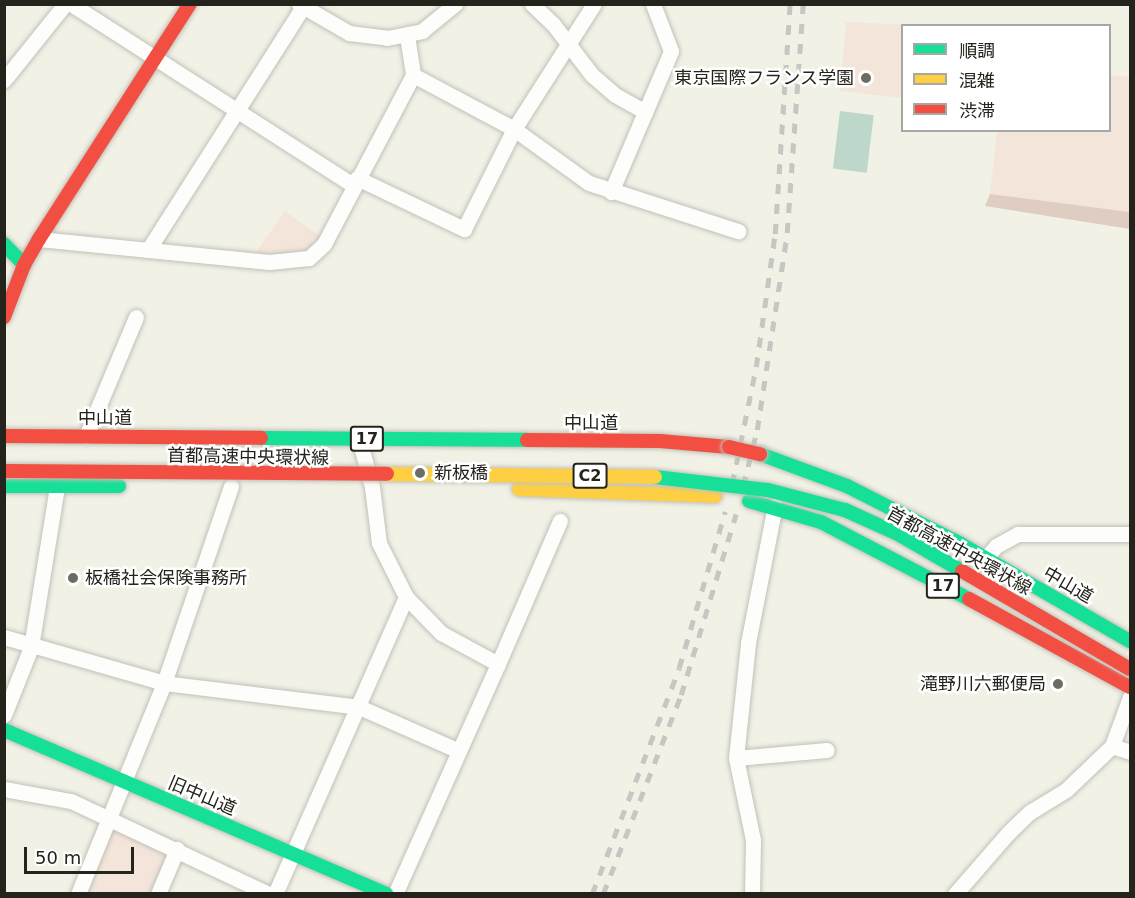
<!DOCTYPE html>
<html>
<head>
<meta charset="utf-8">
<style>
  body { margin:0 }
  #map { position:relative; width:1135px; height:898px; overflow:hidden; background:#f1f1e6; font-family:"DejaVu Sans","Noto Sans JP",sans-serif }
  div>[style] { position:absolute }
  .green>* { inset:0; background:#f4e5da }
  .forest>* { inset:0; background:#e0cdc1 }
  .water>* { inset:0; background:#bdd7cb; transform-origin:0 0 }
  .roads { filter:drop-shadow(0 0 2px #c1c1b8) drop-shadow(0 0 2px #c1c1b8) }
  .street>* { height:15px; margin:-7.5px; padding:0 7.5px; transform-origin:7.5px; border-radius:7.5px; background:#fdfdfb }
  .fast>* { height:14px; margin:-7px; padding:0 7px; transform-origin:7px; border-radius:7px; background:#16e098 }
  .slow>* { height:14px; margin:-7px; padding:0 7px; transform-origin:7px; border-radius:7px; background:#ffcf43 }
  .jam>* { height:14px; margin:-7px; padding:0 7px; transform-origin:7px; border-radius:7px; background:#f24e42 }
  .rail>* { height:4.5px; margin-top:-2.25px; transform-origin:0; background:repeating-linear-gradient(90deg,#c6c6c3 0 10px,transparent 0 20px) }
  .bridges { filter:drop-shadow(0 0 2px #c1c1b8) drop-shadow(0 0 2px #c1c1b8) }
  .fast-bridge>* { height:14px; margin:-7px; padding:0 7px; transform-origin:7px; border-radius:7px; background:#16e098 }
  .slow-bridge>* { height:14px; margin:-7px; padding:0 7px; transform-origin:7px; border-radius:7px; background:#ffcf43 }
  .jam-bridge>* { height:14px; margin:-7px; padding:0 7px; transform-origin:7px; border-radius:7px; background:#f24e42 }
  .dots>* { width:16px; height:16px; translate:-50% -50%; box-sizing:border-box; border:3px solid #fff; border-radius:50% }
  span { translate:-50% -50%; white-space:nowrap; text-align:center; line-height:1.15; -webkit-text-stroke:5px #fff; paint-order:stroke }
  .shield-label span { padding:2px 4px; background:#fff; border:2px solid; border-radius:4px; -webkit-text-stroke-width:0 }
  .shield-label { font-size:16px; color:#24241c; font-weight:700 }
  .poi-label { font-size:18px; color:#24241c }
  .right { translate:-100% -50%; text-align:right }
  .left { translate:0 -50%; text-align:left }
  .street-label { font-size:18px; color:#24241c }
  .frame { position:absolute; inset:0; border:6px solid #24241c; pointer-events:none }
  .legend { position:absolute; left:901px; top:24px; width:210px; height:108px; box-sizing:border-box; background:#fff; border:2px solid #a7a7a4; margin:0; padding:8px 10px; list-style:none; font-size:18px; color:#24241c }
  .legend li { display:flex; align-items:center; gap:12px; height:30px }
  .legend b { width:30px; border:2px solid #a7a7a4 }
  .scale { position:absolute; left:24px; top:847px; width:110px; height:27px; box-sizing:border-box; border:3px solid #24241c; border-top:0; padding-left:8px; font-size:18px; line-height:21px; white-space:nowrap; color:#24241c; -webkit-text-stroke:4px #fff; paint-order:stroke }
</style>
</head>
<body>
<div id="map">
  <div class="green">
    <i style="clip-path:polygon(846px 22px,906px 25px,902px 26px,902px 98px,840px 91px)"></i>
    <i style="clip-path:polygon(1110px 75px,1130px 77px,1130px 212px,990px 194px,997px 131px,1110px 130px)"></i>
    <i style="clip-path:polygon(285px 211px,320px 236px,312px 247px,295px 256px,254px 255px)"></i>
    <i style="clip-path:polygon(121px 828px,163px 847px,167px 857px,151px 893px,86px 894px,113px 830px)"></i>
  </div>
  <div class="forest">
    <i style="clip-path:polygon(990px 194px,1130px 212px,1130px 229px,985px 206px)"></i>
  </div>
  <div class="water">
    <i style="left:840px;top:111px;width:34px;height:58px;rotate:7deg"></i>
  </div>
  <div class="roads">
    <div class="street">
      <i style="left:71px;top:4px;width:335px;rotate:32.7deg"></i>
      <i style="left:299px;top:4px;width:58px;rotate:30.1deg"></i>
      <i style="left:349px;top:33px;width:38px;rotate:7deg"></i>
      <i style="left:387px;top:38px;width:36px;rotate:-11deg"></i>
      <i style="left:422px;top:31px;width:43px;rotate:-39.3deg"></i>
      <i style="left:532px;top:4px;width:29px;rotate:44deg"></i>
      <i style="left:553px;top:24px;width:64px;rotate:52.6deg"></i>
      <i style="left:592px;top:75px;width:30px;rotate:41deg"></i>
      <i style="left:615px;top:95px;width:35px;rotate:29deg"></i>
      <i style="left:407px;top:36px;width:39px;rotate:81deg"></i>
      <i style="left:413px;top:75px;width:115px;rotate:28.1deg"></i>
      <i style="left:514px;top:129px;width:92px;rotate:35.8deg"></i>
      <i style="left:589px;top:183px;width:157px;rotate:17.9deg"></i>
      <i style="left:4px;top:80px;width:97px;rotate:-51.2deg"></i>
      <i style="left:357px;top:178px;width:119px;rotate:25.5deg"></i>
      <i style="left:464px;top:229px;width:112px;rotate:-63.4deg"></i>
      <i style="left:514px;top:129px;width:148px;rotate:-57.4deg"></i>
      <i style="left:611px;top:192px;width:153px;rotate:-66.9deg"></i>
      <i style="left:671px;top:51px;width:50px;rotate:-111deg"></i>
      <i style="left:39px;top:239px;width:231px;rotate:5.7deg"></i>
      <i style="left:269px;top:262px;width:40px;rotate:-5.7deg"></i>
      <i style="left:309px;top:258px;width:21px;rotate:-43deg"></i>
      <i style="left:324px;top:244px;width:191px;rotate:-62.2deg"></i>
      <i style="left:148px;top:250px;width:288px;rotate:-57.5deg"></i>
      <i style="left:86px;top:436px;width:129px;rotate:-67.2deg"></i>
      <i style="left:359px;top:439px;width:50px;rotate:74.8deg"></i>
      <i style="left:372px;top:487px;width:56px;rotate:82.9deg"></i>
      <i style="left:379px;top:543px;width:60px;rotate:63.4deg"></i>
      <i style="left:406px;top:597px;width:50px;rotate:45.8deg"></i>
      <i style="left:441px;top:633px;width:65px;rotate:28.5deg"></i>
      <i style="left:498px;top:664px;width:252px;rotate:114.1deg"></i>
      <i style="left:985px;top:559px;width:17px;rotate:-50deg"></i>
      <i style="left:996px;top:546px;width:25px;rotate:-29deg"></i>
      <i style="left:1018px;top:534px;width:112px"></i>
      <i style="left:4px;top:637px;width:166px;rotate:16deg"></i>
      <i style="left:164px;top:683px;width:196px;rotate:7deg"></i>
      <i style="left:359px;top:707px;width:109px;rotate:23.7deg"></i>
      <i style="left:498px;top:664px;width:156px;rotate:-66.6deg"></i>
      <i style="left:4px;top:715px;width:73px;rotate:-68.3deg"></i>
      <i style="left:31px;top:647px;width:163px;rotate:-80.8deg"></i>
      <i style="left:1112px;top:746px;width:19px;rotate:18deg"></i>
      <i style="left:736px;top:758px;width:91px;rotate:-5deg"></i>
      <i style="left:4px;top:789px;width:68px;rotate:10.2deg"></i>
      <i style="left:71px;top:801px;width:219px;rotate:25.2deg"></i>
      <i style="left:78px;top:894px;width:228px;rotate:-67.8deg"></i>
      <i style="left:164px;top:683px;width:208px;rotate:-71.2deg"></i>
      <i style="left:158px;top:894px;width:49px;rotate:-67.1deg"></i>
      <i style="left:275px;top:894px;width:325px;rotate:-66.2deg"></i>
      <i style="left:752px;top:894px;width:54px;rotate:-88.9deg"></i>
      <i style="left:753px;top:840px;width:84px;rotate:-101.7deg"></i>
      <i style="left:736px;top:758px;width:116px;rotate:-84deg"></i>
      <i style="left:748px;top:643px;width:140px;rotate:-78.9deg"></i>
      <i style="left:955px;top:894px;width:81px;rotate:-49deg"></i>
      <i style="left:1008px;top:833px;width:30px;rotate:-44deg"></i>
      <i style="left:1030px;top:812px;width:42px;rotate:-31.4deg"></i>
      <i style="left:1066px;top:790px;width:64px;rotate:-43.7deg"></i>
      <i style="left:1112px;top:746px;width:52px;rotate:-69.8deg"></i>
    </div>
    <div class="fast">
      <i style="left:4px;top:244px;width:29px;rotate:46deg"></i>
      <i style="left:261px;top:438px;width:266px;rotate:0.4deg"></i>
      <i style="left:760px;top:454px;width:93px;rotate:20.2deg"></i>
      <i style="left:847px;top:486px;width:128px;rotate:27deg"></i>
      <i style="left:961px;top:544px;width:195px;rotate:29.9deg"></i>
      <i style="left:4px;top:486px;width:115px"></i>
      <i style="left:749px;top:501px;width:75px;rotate:16.3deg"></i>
      <i style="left:821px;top:522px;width:167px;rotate:27.5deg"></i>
      <i style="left:4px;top:730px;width:416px;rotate:23.2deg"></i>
    </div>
    <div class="slow">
      <i style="left:519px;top:489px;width:196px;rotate:2deg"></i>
    </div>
    <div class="jam">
      <i style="left:4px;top:317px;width:56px;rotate:-69deg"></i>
      <i style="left:24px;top:265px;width:30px;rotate:-60deg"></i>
      <i style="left:39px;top:239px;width:279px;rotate:-57.3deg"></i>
      <i style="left:4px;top:436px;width:257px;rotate:0.4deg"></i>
      <i style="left:527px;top:440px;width:133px;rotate:0.4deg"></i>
      <i style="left:660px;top:441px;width:69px;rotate:5deg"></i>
      <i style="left:969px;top:599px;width:183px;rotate:28.7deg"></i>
    </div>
  </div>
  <div class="rail">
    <i style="left:732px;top:484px;width:119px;rotate:-78.4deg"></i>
    <i style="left:756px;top:367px;width:134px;rotate:-81.9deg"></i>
    <i style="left:775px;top:234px;width:230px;rotate:-86.3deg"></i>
    <i style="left:743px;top:486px;width:58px;rotate:-76deg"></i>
    <i style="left:757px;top:430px;width:199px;rotate:-81.3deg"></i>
    <i style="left:787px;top:233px;width:230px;rotate:-86deg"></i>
    <i style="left:592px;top:894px;width:242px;rotate:-68.9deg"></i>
    <i style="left:679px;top:668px;width:163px;rotate:-73.6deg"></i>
    <i style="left:603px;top:894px;width:214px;rotate:-68.6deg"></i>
    <i style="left:681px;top:695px;width:189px;rotate:-73.1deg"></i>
  </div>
  <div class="bridges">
    <div class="fast-bridge">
      <i style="left:655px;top:477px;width:114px;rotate:6.6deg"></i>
      <i style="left:768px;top:490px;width:80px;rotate:14.6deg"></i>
      <i style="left:845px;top:510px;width:56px;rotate:24.3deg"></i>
      <i style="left:896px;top:533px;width:76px;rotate:29.9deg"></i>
    </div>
    <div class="slow-bridge">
      <i style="left:387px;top:474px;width:268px;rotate:0.6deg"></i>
    </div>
    <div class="jam-bridge">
      <i style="left:729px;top:447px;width:32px;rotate:13deg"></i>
      <i style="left:4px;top:471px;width:383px;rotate:0.4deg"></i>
      <i style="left:962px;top:571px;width:194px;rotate:30.3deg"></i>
    </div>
  </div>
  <div class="dots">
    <i style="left:866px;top:78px;background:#6c6c63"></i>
    <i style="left:420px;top:473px;background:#6c6c63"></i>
    <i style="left:73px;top:578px;background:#6c6c63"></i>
    <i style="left:1058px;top:684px;background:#6c6c63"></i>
  </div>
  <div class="shield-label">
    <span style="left:367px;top:439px">17</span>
    <span style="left:590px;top:476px">C2</span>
    <span style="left:943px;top:586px">17</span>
  </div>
  <div class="poi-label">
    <span class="right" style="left:854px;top:78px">東京国際フランス学園</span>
    <span class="left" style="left:434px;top:473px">新板橋</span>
    <span class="left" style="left:85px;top:578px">板橋社会保険事務所</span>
    <span class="right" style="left:1046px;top:684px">滝野川六郵便局</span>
  </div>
  <div class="street-label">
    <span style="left:105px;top:418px">中山道</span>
    <span style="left:591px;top:423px">中山道</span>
    <span style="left:248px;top:457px;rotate:1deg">首都高速中央環状線</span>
    <span style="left:959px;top:551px;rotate:29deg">首都高速中央環状線</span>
    <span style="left:1068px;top:585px;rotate:30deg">中山道</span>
    <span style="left:202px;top:796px;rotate:23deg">旧中山道</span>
  </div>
  <div class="frame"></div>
  <ul class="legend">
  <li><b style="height:8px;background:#16e098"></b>順調</li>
  <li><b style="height:8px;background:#ffcf43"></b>混雑</li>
  <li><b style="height:8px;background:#f24e42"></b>渋滞</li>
  </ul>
  <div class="scale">50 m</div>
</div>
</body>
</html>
